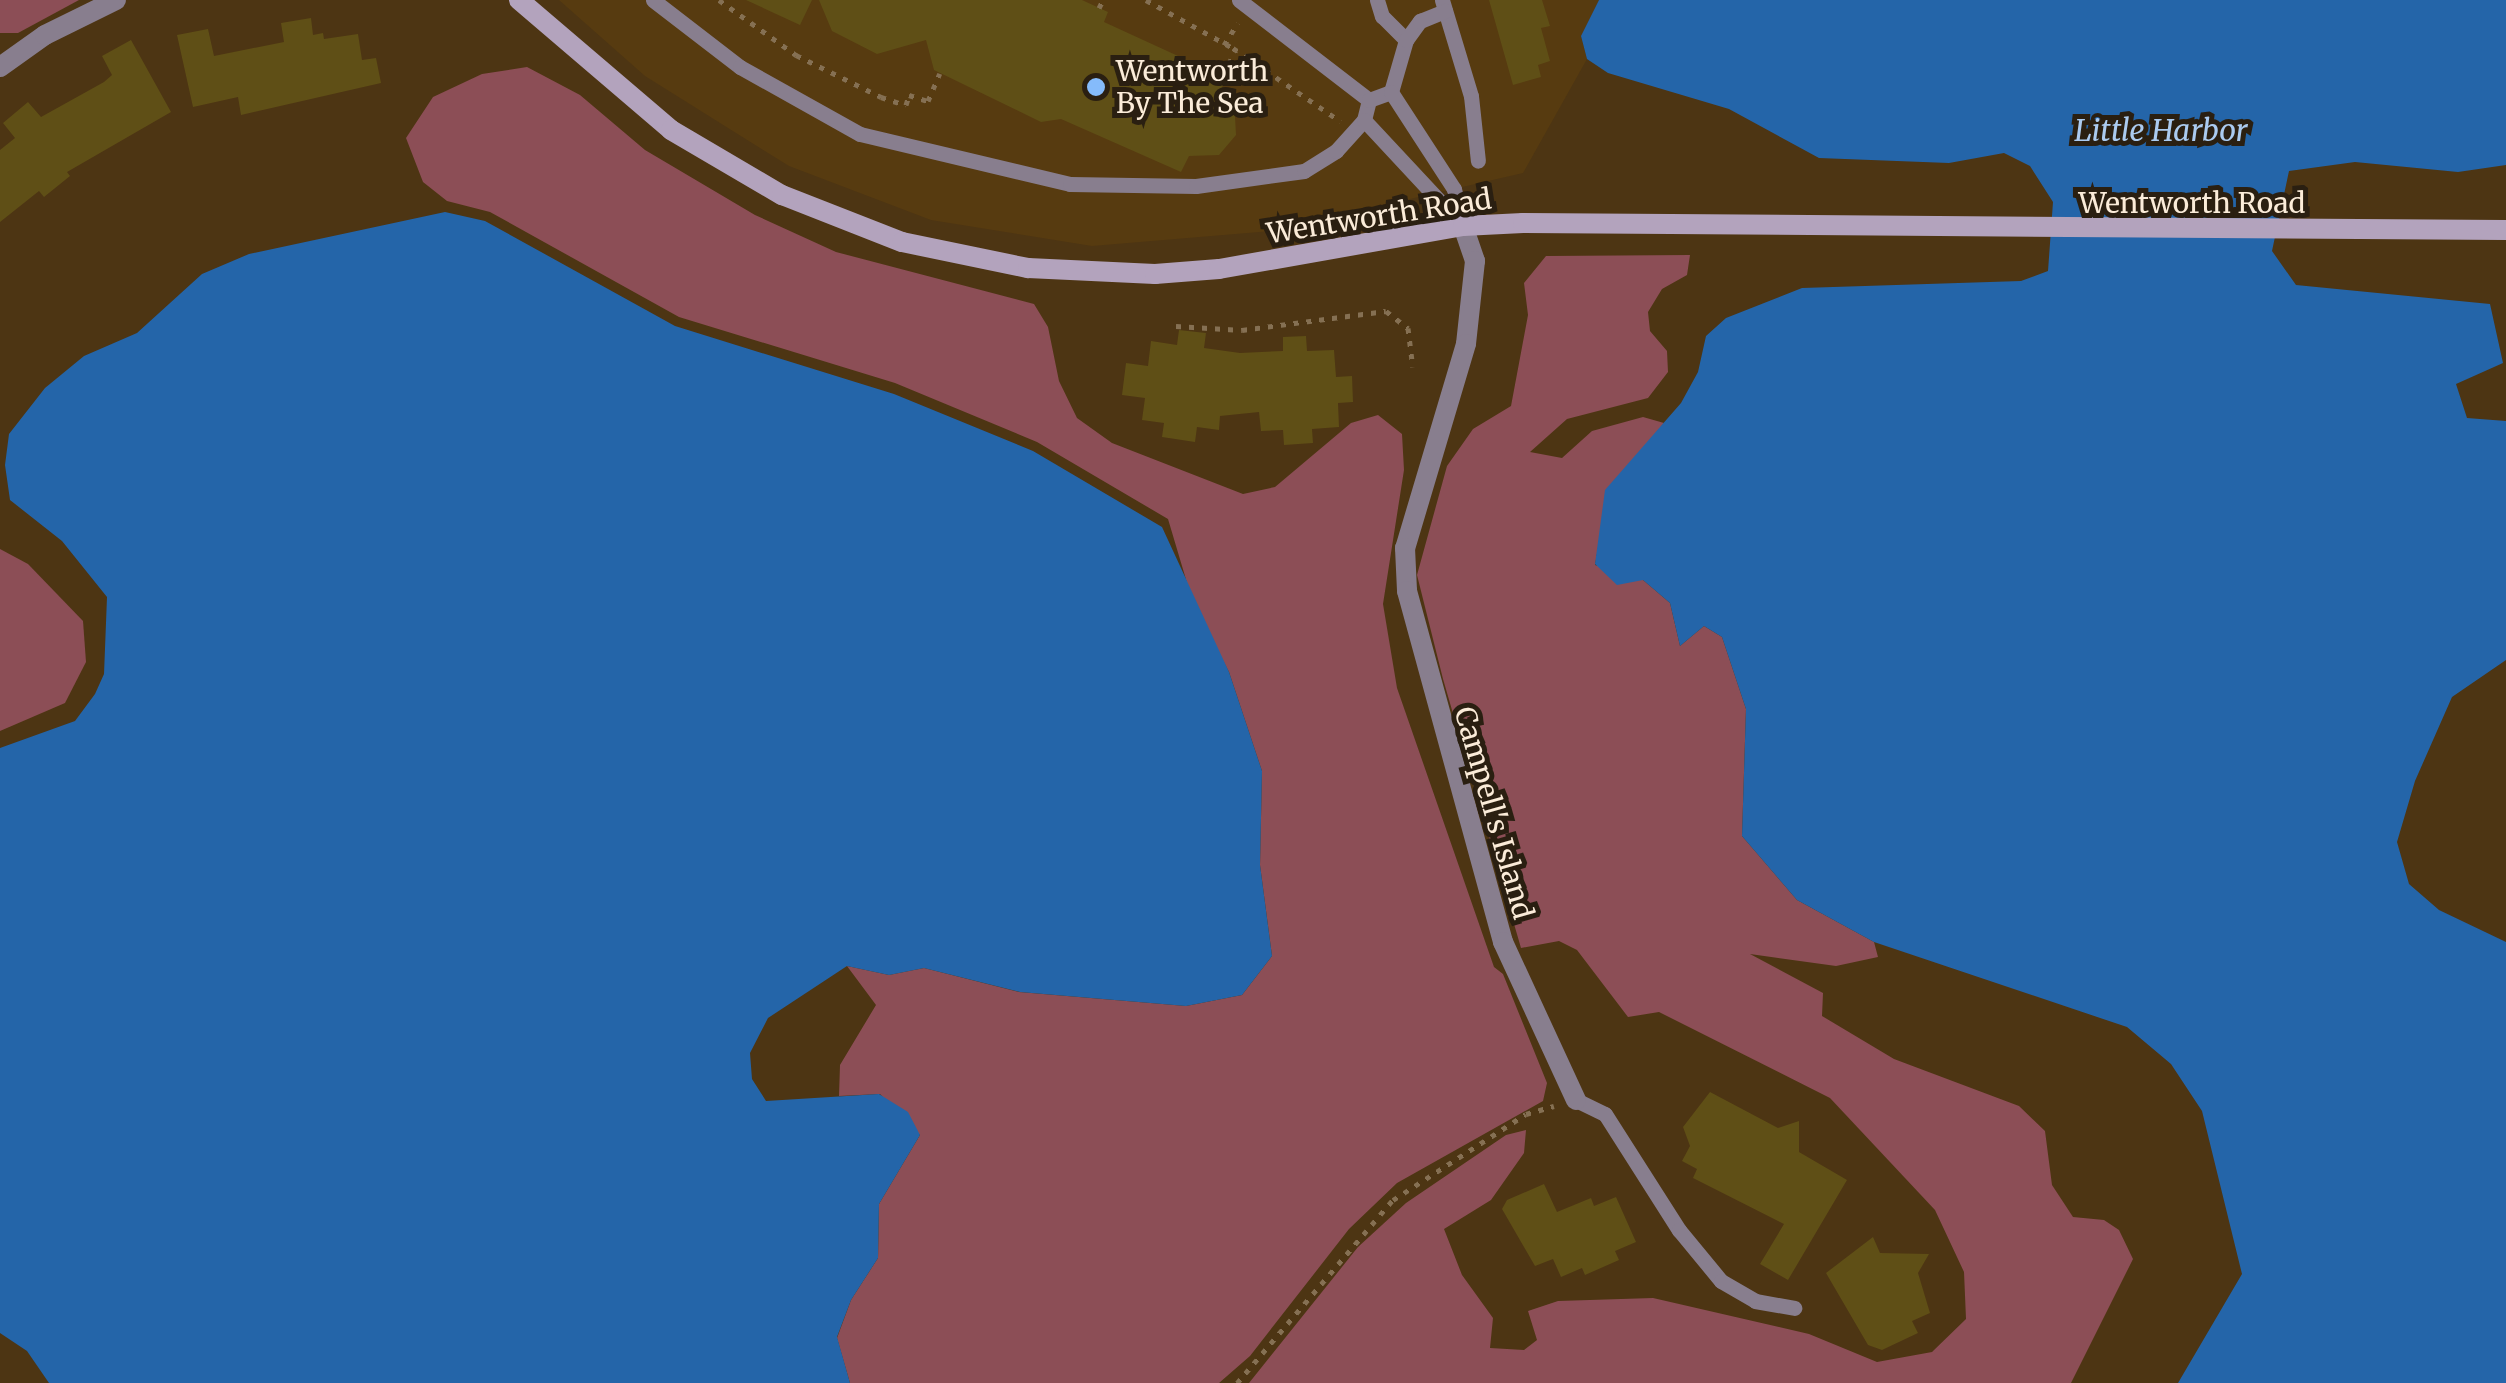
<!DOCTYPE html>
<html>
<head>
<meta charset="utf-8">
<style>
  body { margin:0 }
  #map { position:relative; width:2506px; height:1383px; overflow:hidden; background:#4d3513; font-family:Merriweather,serif }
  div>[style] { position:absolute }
  .built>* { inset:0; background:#573b10 }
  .green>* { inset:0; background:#8c4e56 }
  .water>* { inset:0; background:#2465a9 }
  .building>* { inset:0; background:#5f4f16 }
  .path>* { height:5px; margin-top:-2.5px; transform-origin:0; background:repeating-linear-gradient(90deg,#857053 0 5px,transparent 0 13px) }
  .service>* { height:15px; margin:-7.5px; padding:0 7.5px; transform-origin:7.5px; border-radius:7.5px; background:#887e8e }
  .minor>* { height:20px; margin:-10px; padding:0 10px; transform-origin:10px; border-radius:10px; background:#887e8e }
  .secondary>* { height:20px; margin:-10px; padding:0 10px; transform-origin:10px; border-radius:10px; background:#b3a3bd }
  .dots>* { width:28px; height:28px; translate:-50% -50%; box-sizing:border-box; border:5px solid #2a1f11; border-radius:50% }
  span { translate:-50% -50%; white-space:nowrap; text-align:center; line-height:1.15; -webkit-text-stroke:10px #2a1f11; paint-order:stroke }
  .poi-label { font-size:28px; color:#fbecd9 }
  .left { translate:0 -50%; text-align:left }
  .street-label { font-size:28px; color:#fbecd9 }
  .water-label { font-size:30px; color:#abcbf0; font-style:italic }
</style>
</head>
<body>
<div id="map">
  <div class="built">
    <i style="clip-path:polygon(559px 0,1599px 0,1581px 36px,1587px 59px,1523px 173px,1271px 231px,1092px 246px,931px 220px,789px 166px,645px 76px)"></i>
  </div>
  <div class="green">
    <i style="clip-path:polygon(0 0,79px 0,18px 33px,0 33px)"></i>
    <i style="clip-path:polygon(527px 67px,580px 95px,645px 150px,755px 215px,836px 252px,1034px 304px,1048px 327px,1059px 381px,1077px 418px,1112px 443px,1243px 494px,1275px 487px,1351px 423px,1378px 415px,1402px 434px,1404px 470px,1383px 604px,1397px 688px,1494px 967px,1503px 974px,1547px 1083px,1543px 1101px,1397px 1183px,1349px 1229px,1250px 1356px,1219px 1383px,850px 1383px,837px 1338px,851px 1300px,878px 1258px,879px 1204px,920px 1135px,880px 1094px,839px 1096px,840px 1065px,876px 1005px,847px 966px,889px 975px,924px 968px,1019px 992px,1186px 1006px,1242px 995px,1272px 956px,1260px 865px,1262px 771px,1229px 672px,1193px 603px,1168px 519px,1037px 442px,895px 383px,679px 317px,490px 212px,447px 201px,423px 182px,406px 138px,433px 97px,482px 74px)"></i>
    <i style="clip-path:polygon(1690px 255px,1687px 275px,1662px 289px,1648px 312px,1650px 331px,1667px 351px,1668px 372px,1648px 398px,1567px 419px,1530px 452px,1562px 458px,1592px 431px,1643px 417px,1664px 423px,1638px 455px,1600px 536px,1595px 565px,1643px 580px,1670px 603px,1680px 646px,1704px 626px,1722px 637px,1746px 709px,1742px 836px,1797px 900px,1874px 942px,1878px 957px,1836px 966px,1750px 954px,1823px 993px,1822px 1016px,1894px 1059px,2019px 1106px,2045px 1131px,2052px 1185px,2073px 1217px,2104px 1220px,2119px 1230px,2133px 1259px,2071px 1383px,1249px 1383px,1358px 1247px,1406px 1203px,1506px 1135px,1526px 1130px,1524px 1153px,1491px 1200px,1444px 1229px,1462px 1275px,1493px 1318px,1490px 1348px,1524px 1350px,1537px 1340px,1528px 1311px,1558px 1301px,1653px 1298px,1809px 1334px,1877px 1362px,1932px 1352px,1966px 1319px,1964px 1272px,1935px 1210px,1830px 1098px,1659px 1012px,1628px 1017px,1577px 950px,1559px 941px,1521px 948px,1443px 679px,1417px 575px,1447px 466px,1473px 429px,1511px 406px,1528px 315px,1524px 283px,1546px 256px)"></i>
    <i style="clip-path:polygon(0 549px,28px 564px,83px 621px,86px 662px,65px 703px,0 731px)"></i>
  </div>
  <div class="water">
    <i style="clip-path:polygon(1599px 0,2506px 0,2506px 165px,2458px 172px,2355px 162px,2289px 171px,2272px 251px,2296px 285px,2490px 304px,2503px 363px,2456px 384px,2467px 418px,2506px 421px,2506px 660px,2452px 697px,2415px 781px,2397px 842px,2409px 884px,2439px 910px,2506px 942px,2506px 1383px,2178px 1383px,2242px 1274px,2202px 1111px,2171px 1064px,2127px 1027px,1874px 942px,1797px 900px,1742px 836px,1746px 709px,1722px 637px,1704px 626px,1680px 646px,1670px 603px,1643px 580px,1617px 585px,1595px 564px,1605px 490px,1681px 403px,1698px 372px,1706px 336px,1726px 318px,1802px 288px,2021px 281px,2048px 271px,2053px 202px,2030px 166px,2004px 153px,1949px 163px,1819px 158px,1729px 109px,1608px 73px,1587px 59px,1581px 36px)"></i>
    <i style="clip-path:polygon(445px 212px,485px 221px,675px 326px,894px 394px,1033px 451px,1162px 527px,1229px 672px,1262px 771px,1260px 865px,1272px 956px,1242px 995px,1186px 1006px,1020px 992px,924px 968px,889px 975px,847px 966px,768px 1018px,750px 1053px,752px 1079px,766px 1101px,879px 1094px,908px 1112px,920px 1135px,879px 1204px,878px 1258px,851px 1300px,837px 1337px,850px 1383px,49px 1383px,27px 1351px,0 1333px,0 748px,75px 721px,95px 694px,104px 674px,107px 597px,62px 541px,10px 500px,5px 465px,9px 434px,45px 388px,84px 356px,137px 333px,202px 274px,249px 254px)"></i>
  </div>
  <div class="building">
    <i style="clip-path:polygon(746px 0,812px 0,800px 25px)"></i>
    <i style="clip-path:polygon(819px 0,1082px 0,1108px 12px,1104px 22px,1226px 78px,1219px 95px,1235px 116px,1236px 135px,1219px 155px,1189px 156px,1181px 172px,1061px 119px,1041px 122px,934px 70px,926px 40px,877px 54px,832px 31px)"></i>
    <i style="clip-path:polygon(1489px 0,1542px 0,1550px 26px,1541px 28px,1550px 61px,1538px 65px,1541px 77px,1513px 85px)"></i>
    <i style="clip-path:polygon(311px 18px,313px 35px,323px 33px,324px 39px,358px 34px,362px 60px,376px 58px,381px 83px,241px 115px,238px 97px,193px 107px,177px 35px,208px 29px,214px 56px,284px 42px,281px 23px)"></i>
    <i style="clip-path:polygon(131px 40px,171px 112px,67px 172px,70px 176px,44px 197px,39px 191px,0 222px,0 150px,15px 138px,3px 123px,28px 102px,41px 117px,104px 82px,112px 75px,102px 56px)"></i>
    <i style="clip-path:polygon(1179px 330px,1206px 333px,1204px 348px,1240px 353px,1283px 351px,1283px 337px,1306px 336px,1307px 351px,1334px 350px,1336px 377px,1352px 376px,1353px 402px,1338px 403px,1339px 427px,1312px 429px,1313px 443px,1284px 445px,1283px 430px,1261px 431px,1259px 412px,1220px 416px,1219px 430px,1197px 427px,1195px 442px,1162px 437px,1164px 423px,1142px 420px,1145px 398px,1122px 395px,1126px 363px,1148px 366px,1151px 341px,1177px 345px)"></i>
    <i style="clip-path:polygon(1710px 1092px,1778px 1128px,1799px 1121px,1799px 1152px,1847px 1180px,1788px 1280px,1760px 1264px,1784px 1224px,1693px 1178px,1697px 1169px,1682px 1161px,1690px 1146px,1683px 1127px)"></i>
    <i style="clip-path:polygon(1544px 1184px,1557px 1212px,1591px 1198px,1594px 1206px,1616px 1197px,1636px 1242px,1615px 1251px,1619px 1260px,1585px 1275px,1582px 1268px,1561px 1277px,1553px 1259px,1535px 1266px,1502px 1209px,1507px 1200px)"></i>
    <i style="clip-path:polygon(1873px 1237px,1880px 1253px,1929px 1254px,1918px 1273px,1930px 1313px,1912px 1321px,1918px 1333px,1882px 1350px,1868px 1345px,1826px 1273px)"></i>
  </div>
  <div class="path">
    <i style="left:719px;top:0;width:95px;rotate:35.5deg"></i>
    <i style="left:796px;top:55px;width:95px;rotate:26.3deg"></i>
    <i style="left:881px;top:97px;width:26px;rotate:18deg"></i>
    <i style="left:906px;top:105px;width:10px;rotate:-73deg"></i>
    <i style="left:909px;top:95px;width:20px;rotate:18deg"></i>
    <i style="left:928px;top:101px;width:30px;rotate:-67deg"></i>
    <i style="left:1146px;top:0;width:99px;rotate:28.9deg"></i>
    <i style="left:1233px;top:48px;width:130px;rotate:34.3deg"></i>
    <i style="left:1099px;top:8px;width:9px;rotate:-63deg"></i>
    <i style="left:1224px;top:45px;width:26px;rotate:-58deg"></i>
    <i style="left:1209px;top:71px;width:15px;rotate:16deg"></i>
    <i style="left:1223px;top:75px;width:28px;rotate:-63deg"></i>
    <i style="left:1176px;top:326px;width:66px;rotate:3.5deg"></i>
    <i style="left:1242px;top:330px;width:145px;rotate:-7.5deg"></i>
    <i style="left:1386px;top:311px;width:28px;rotate:38deg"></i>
    <i style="left:1408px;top:328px;width:39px;rotate:83deg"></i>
    <i style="left:1237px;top:1383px;width:240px;rotate:-49.6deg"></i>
    <i style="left:1393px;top:1200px;width:158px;rotate:-32.9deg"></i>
    <i style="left:1526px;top:1114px;width:29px;rotate:-16deg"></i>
  </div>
  <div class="service">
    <i style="left:653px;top:0;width:110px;rotate:37.6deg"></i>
    <i style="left:740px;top:67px;width:137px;rotate:29.2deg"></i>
    <i style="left:860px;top:134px;width:216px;rotate:13.4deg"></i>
    <i style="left:1070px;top:184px;width:126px;rotate:0.9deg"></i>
    <i style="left:1196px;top:186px;width:109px;rotate:-7.9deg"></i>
    <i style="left:1304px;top:171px;width:38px;rotate:-32deg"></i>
    <i style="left:1336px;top:151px;width:42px;rotate:-47.9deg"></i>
    <i style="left:1364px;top:120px;width:21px;rotate:-76deg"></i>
    <i style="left:1239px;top:0;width:164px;rotate:37.6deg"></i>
    <i style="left:1369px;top:100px;width:23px;rotate:-20deg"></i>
    <i style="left:1377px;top:0;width:17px;rotate:73deg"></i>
    <i style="left:1382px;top:16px;width:34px;rotate:45deg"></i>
    <i style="left:1406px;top:40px;width:54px;rotate:106.1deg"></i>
    <i style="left:1442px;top:0;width:100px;rotate:73.2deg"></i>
    <i style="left:1471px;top:96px;width:65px;rotate:83.9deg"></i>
    <i style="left:1406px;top:40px;width:24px;rotate:-54deg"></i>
    <i style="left:1420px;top:21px;width:27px;rotate:-22deg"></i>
    <i style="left:1391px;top:92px;width:116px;rotate:57deg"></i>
    <i style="left:1454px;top:189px;width:38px;rotate:76deg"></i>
    <i style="left:1364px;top:120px;width:145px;rotate:47deg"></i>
    <i style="left:1576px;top:1100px;width:32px;rotate:26deg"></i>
    <i style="left:1605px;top:1114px;width:138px;rotate:57.5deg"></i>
    <i style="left:1679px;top:1230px;width:66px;rotate:50.5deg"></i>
    <i style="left:1721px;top:1281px;width:39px;rotate:30deg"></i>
    <i style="left:1755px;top:1301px;width:40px;rotate:10deg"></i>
  </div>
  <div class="minor">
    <i style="left:0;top:67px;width:55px;rotate:-35.4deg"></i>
    <i style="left:45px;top:35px;width:79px;rotate:-26.2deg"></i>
    <i style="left:1463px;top:226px;width:37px;rotate:71deg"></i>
    <i style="left:1475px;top:261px;width:83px;rotate:96.2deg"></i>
    <i style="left:1466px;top:344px;width:213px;rotate:106.6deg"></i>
    <i style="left:1405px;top:548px;width:43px;rotate:87.3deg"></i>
    <i style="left:1407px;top:591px;width:364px;rotate:74.7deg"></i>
    <i style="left:1503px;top:942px;width:174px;rotate:65.2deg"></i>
  </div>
  <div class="secondary">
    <i style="left:519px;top:0;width:200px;rotate:40.5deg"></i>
    <i style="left:671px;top:130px;width:129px;rotate:30.4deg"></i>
    <i style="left:782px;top:195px;width:129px;rotate:21.4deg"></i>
    <i style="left:902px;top:242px;width:129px;rotate:11.7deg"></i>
    <i style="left:1028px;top:268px;width:127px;rotate:2.7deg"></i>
    <i style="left:1155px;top:274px;width:64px;rotate:-4.5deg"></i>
    <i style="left:1219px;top:269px;width:248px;rotate:-10deg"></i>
    <i style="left:1463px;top:226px;width:60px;rotate:-2.9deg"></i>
    <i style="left:1523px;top:223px;width:983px;rotate:0.41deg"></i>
  </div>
  <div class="dots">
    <i style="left:1096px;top:87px;background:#85bbfb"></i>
  </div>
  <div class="poi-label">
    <span class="left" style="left:1116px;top:87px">Wentworth<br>By The Sea</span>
  </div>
  <div class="street-label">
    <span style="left:2192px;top:203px">Wentworth Road</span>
    <span style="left:1379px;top:216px;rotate:-9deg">Wentworth Road</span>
    <span style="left:1494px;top:813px;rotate:74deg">Campell's Island</span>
  </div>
  <div class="water-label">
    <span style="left:2161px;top:130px">Little Harbor</span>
  </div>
</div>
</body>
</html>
